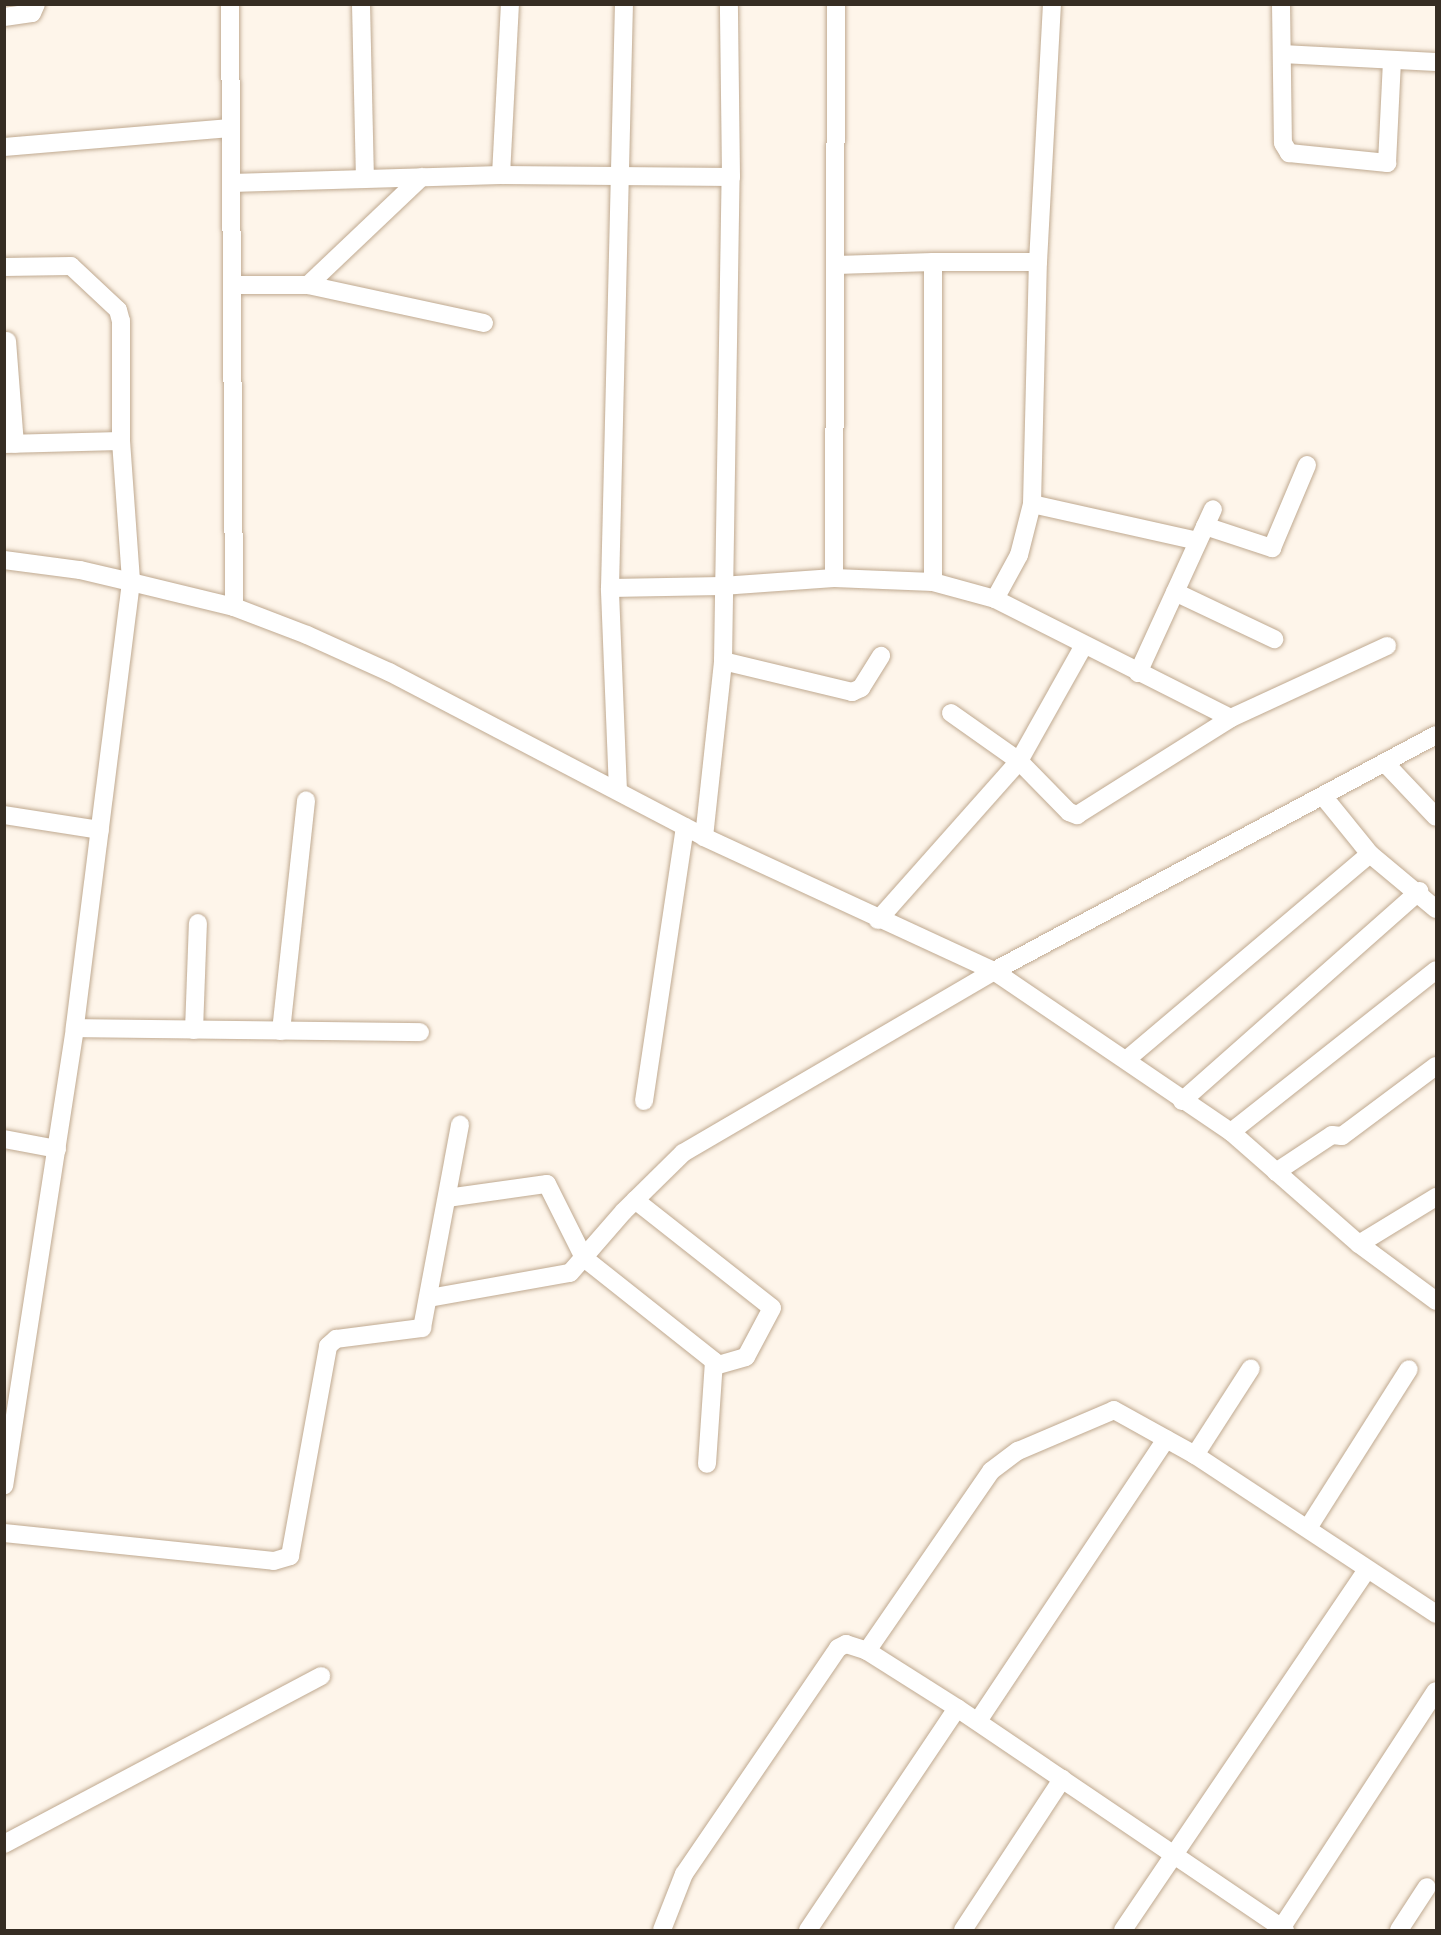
<!DOCTYPE html>
<html>
<head>
<meta charset="utf-8">
<style>
  body { margin:0 }
  #map { position:relative; width:1441px; height:1935px; overflow:hidden; background:#fef5ea; font-family:"Titillium Web",sans-serif }
  div>[style] { position:absolute }
  .roads { filter:drop-shadow(0 0 2px #bfa990) drop-shadow(0 0 2px #bfa990) }
  .street>* { height:18px; margin:-9px; padding:0 9px; transform-origin:9px; border-radius:9px; background:#fff }
  span { translate:-50% -50%; white-space:nowrap; text-align:center; line-height:1.15; -webkit-text-stroke:6px #fff; paint-order:stroke }
  .frame { position:absolute; inset:0; border:6px solid #362d23; pointer-events:none }
</style>
</head>
<body>
<div id="map">
  <div class="roads">
    <div class="street">
      <i style="left:230px;top:4px;width:603px;rotate:89.62deg"></i>
      <i style="left:361px;top:4px;width:174px;rotate:88.7deg"></i>
      <i style="left:1281px;top:4px;width:139px;rotate:89.2deg"></i>
      <i style="left:1283px;top:143px;width:12px;rotate:59deg"></i>
      <i style="left:1289px;top:153px;width:99px;rotate:5.8deg"></i>
      <i style="left:1387px;top:163px;width:102px;rotate:-87.2deg"></i>
      <i style="left:4px;top:17px;width:28px;rotate:-8deg"></i>
      <i style="left:32px;top:13px;width:10px;rotate:-66deg"></i>
      <i style="left:1282px;top:54px;width:154px;rotate:3deg"></i>
      <i style="left:4px;top:147px;width:227px;rotate:-4.8deg"></i>
      <i style="left:501px;top:175px;width:171px;rotate:-87deg"></i>
      <i style="left:231px;top:183px;width:270px;rotate:-1.7deg"></i>
      <i style="left:501px;top:175px;width:230px;rotate:0.5deg"></i>
      <i style="left:933px;top:262px;width:105px"></i>
      <i style="left:836px;top:265px;width:97px;rotate:-1.8deg"></i>
      <i style="left:933px;top:262px;width:320px;rotate:90deg"></i>
      <i style="left:4px;top:267px;width:67px;rotate:-0.9deg"></i>
      <i style="left:71px;top:266px;width:64px;rotate:43.1deg"></i>
      <i style="left:118px;top:310px;width:11px;rotate:75deg"></i>
      <i style="left:121px;top:321px;width:120px;rotate:90deg"></i>
      <i style="left:121px;top:441px;width:141px;rotate:85.9deg"></i>
      <i style="left:131px;top:582px;width:450px;rotate:97.2deg"></i>
      <i style="left:75px;top:1028px;width:463px;rotate:98.8deg"></i>
      <i style="left:232px;top:285px;width:76px"></i>
      <i style="left:308px;top:285px;width:180px;rotate:12.2deg"></i>
      <i style="left:308px;top:285px;width:157px;rotate:-43.5deg"></i>
      <i style="left:7px;top:341px;width:103px;rotate:85.6deg"></i>
      <i style="left:4px;top:444px;width:117px;rotate:-1.5deg"></i>
      <i style="left:1032px;top:504px;width:170px;rotate:12.6deg"></i>
      <i style="left:1205px;top:526px;width:71px;rotate:18.2deg"></i>
      <i style="left:1272px;top:548px;width:90px;rotate:-67.1deg"></i>
      <i style="left:4px;top:560px;width:77px;rotate:7.5deg"></i>
      <i style="left:80px;top:570px;width:52px;rotate:13.2deg"></i>
      <i style="left:131px;top:582px;width:106px;rotate:13.6deg"></i>
      <i style="left:234px;top:607px;width:78px;rotate:21deg"></i>
      <i style="left:307px;top:635px;width:90px;rotate:24.3deg"></i>
      <i style="left:389px;top:672px;width:356px;rotate:27.6deg"></i>
      <i style="left:704px;top:837px;width:319px;rotate:24.8deg"></i>
      <i style="left:994px;top:971px;width:287px;rotate:34.2deg"></i>
      <i style="left:1231px;top:1132px;width:170px;rotate:41.2deg"></i>
      <i style="left:1359px;top:1244px;width:96px;rotate:36.5deg"></i>
      <i style="left:834px;top:578px;width:574px;rotate:-89.8deg"></i>
      <i style="left:610px;top:588px;width:112px;rotate:-1deg"></i>
      <i style="left:722px;top:586px;width:112px;rotate:-4.1deg"></i>
      <i style="left:834px;top:578px;width:99px;rotate:2.3deg"></i>
      <i style="left:933px;top:582px;width:64px;rotate:15.3deg"></i>
      <i style="left:995px;top:599px;width:264px;rotate:26.8deg"></i>
      <i style="left:1175px;top:592px;width:110px;rotate:25.4deg"></i>
      <i style="left:995px;top:599px;width:50px;rotate:-61.4deg"></i>
      <i style="left:1019px;top:555px;width:53px;rotate:-75.7deg"></i>
      <i style="left:1032px;top:504px;width:242px;rotate:-88.6deg"></i>
      <i style="left:1038px;top:262px;width:258px;rotate:-86.9deg"></i>
      <i style="left:723px;top:661px;width:133px;rotate:13.5deg"></i>
      <i style="left:852px;top:692px;width:10px;rotate:-24deg"></i>
      <i style="left:861px;top:688px;width:38px;rotate:-58deg"></i>
      <i style="left:1138px;top:673px;width:180px;rotate:-65.4deg"></i>
      <i style="left:951px;top:713px;width:83px;rotate:35.2deg"></i>
      <i style="left:1019px;top:761px;width:71px;rotate:45.6deg"></i>
      <i style="left:1069px;top:812px;width:9px;rotate:21deg"></i>
      <i style="left:1077px;top:815px;width:182px;rotate:-32.2deg"></i>
      <i style="left:1231px;top:718px;width:172px;rotate:-24.8deg"></i>
      <i style="left:1385px;top:763px;width:74px;rotate:46.6deg"></i>
      <i style="left:618px;top:791px;width:203px;rotate:-92.3deg"></i>
      <i style="left:610px;top:588px;width:584px;rotate:-88.63deg"></i>
      <i style="left:1323px;top:796px;width:75px;rotate:51deg"></i>
      <i style="left:1370px;top:854px;width:86px;rotate:39.8deg"></i>
      <i style="left:4px;top:815px;width:97px;rotate:8.9deg"></i>
      <i style="left:704px;top:837px;width:177px;rotate:-83.8deg"></i>
      <i style="left:723px;top:661px;width:484px;rotate:-89.1deg"></i>
      <i style="left:731px;top:177px;width:173px;rotate:-90.7deg"></i>
      <i style="left:878px;top:920px;width:213px;rotate:-48.4deg"></i>
      <i style="left:1019px;top:761px;width:131px;rotate:-60.7deg"></i>
      <i style="left:75px;top:1028px;width:345px;rotate:0.7deg"></i>
      <i style="left:194px;top:1030px;width:107px;rotate:-87.9deg"></i>
      <i style="left:281px;top:1031px;width:232px;rotate:-83.8deg"></i>
      <i style="left:1126px;top:1060px;width:319px;rotate:-40.2deg"></i>
      <i style="left:644px;top:1101px;width:277px;rotate:-81.5deg"></i>
      <i style="left:1182px;top:1101px;width:317px;rotate:-41.5deg"></i>
      <i style="left:1231px;top:1132px;width:261px;rotate:-38.3deg"></i>
      <i style="left:4px;top:1139px;width:54px;rotate:10.7deg"></i>
      <i style="left:1276px;top:1172px;width:67px;rotate:-33.5deg"></i>
      <i style="left:1332px;top:1135px;width:10px;rotate:6deg"></i>
      <i style="left:1342px;top:1136px;width:117px;rotate:-36.7deg"></i>
      <i style="left:447px;top:1198px;width:101px;rotate:-8deg"></i>
      <i style="left:547px;top:1184px;width:83px;rotate:63.4deg"></i>
      <i style="left:584px;top:1258px;width:166px;rotate:38.4deg"></i>
      <i style="left:714px;top:1361px;width:103px;rotate:93.9deg"></i>
      <i style="left:635px;top:1200px;width:174px;rotate:38.2deg"></i>
      <i style="left:772px;top:1308px;width:55px;rotate:118deg"></i>
      <i style="left:746px;top:1357px;width:33px;rotate:164deg"></i>
      <i style="left:1359px;top:1244px;width:90px;rotate:-31.4deg"></i>
      <i style="left:429px;top:1298px;width:143px;rotate:-10.1deg"></i>
      <i style="left:570px;top:1273px;width:82px;rotate:-48.9deg"></i>
      <i style="left:624px;top:1211px;width:83px;rotate:-44.5deg"></i>
      <i style="left:683px;top:1153px;width:360px;rotate:-30.3deg"></i>
      <i style="left:994px;top:971px;width:501px;rotate:-28.1deg"></i>
      <i style="left:1195px;top:1455px;width:103px;rotate:-57.2deg"></i>
      <i style="left:1308px;top:1528px;width:188px;rotate:-57.6deg"></i>
      <i style="left:4px;top:1533px;width:271px;rotate:5.9deg"></i>
      <i style="left:274px;top:1561px;width:17px;rotate:-17deg"></i>
      <i style="left:290px;top:1556px;width:213px;rotate:-79.7deg"></i>
      <i style="left:328px;top:1346px;width:11px;rotate:-41deg"></i>
      <i style="left:336px;top:1339px;width:87px;rotate:-7.3deg"></i>
      <i style="left:422px;top:1328px;width:207px;rotate:-79.4deg"></i>
      <i style="left:867px;top:1651px;width:219px;rotate:-55.4deg"></i>
      <i style="left:991px;top:1471px;width:34px;rotate:-37deg"></i>
      <i style="left:1018px;top:1451px;width:104px;rotate:-23.1deg"></i>
      <i style="left:1114px;top:1410px;width:93px;rotate:29.1deg"></i>
      <i style="left:1195px;top:1455px;width:289px;rotate:33.4deg"></i>
      <i style="left:978px;top:1721px;width:339px;rotate:-56.3deg"></i>
      <i style="left:4px;top:1844px;width:359px;rotate:-27.9deg"></i>
      <i style="left:662px;top:1930px;width:60px;rotate:-68.6deg"></i>
      <i style="left:684px;top:1874px;width:273px;rotate:-55.7deg"></i>
      <i style="left:838px;top:1648px;width:9px;rotate:-27deg"></i>
      <i style="left:846px;top:1644px;width:22px;rotate:18deg"></i>
      <i style="left:867px;top:1651px;width:107px;rotate:32.3deg"></i>
      <i style="left:957px;top:1708px;width:396px;rotate:34.1deg"></i>
      <i style="left:808px;top:1930px;width:267px;rotate:-56.1deg"></i>
      <i style="left:963px;top:1930px;width:181px;rotate:-56.7deg"></i>
      <i style="left:1123px;top:1930px;width:435px;rotate:-55.9deg"></i>
      <i style="left:1280px;top:1930px;width:285px;rotate:-56.9deg"></i>
      <i style="left:1399px;top:1930px;width:51px;rotate:-56.9deg"></i>
    </div>
  </div>
  <div class="frame"></div>
</div>
</body>
</html>
